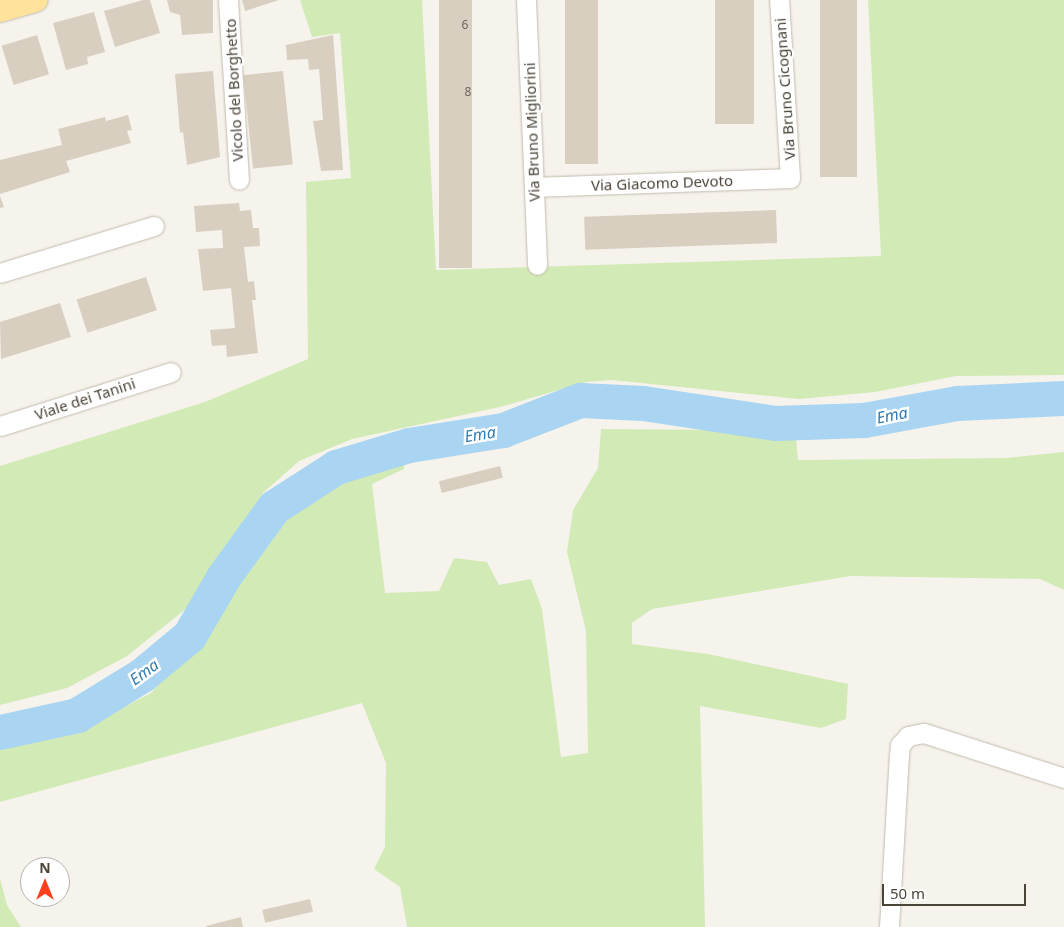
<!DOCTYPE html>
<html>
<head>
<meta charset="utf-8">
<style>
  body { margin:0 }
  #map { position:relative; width:1064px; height:927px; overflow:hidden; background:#f6f3ec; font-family:"Noto Sans",sans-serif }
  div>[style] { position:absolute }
  .green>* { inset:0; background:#d2eab5 }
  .river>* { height:35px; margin:-17.5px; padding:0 17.5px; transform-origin:17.5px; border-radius:17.5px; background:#a9d4f2 }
  .building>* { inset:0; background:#d8cfc1; transform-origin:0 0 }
  .roads { filter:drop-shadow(0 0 1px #c2bbae) drop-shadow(0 0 1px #c2bbae) }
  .minor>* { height:19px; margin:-9.5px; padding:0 9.5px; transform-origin:9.5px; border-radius:9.5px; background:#fff }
  .major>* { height:24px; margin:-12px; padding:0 12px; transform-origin:12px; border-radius:12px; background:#ffe39c }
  span { translate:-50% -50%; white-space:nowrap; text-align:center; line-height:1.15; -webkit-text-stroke:5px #fff; paint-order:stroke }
  .number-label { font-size:12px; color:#6e675b }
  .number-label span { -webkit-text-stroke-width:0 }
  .street-label { font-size:15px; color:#4b4439 }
  .water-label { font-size:16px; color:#2e7ab2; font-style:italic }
  .north { position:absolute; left:20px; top:857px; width:50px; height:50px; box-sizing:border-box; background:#fff; border:1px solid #b7b4b0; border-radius:50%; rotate:0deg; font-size:14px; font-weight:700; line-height:20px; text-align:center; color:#4b4439 }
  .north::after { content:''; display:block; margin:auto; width:18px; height:22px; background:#fc3f1d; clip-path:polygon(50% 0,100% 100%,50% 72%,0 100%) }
  .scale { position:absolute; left:882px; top:884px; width:144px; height:22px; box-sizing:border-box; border:2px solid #4b4439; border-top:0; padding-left:6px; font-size:15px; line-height:18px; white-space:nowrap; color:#4b4439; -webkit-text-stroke:4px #fff; paint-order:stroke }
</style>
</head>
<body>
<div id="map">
  <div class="green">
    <i style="clip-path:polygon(300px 0,422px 0,436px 270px,881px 256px,868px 0,1064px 0,1064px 375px,956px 376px,875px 392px,799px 399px,612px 380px,586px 382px,500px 407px,352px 439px,299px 461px,263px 493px,187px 608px,127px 656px,67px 688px,0 705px,0 466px,205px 402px,308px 359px,306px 182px,351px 178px,340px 33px,312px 37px)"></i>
    <i style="clip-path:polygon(601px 429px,730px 430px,796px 438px,798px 460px,1005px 458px,1064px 452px,1064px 590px,1040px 579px,851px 576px,652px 609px,632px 623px,632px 644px,708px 654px,848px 684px,846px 719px,821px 728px,700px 706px,705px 927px,407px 927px,400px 887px,374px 869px,385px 847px,386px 763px,362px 703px,0 802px,0 739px,90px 725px,151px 693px,218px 618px,287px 513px,320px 489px,364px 468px,404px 456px,404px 469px,372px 484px,385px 593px,439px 591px,454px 558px,487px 562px,499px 585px,531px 579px,542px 609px,561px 757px,588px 753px,586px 631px,567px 552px,573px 510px,598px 468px)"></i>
    <i style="clip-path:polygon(0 879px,7px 905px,21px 927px,0 927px)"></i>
  </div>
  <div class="river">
    <i style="left:0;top:732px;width:79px;rotate:-12.4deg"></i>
    <i style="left:77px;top:715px;width:76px;rotate:-31.6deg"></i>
    <i style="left:142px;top:675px;width:61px;rotate:-39.7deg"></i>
    <i style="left:189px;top:636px;width:69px;rotate:-59.7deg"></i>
    <i style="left:224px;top:576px;width:85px;rotate:-54.1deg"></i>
    <i style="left:274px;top:507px;width:74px;rotate:-32.8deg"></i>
    <i style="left:336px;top:467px;width:76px;rotate:-16.8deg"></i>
    <i style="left:409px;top:445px;width:95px;rotate:-9.1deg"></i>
    <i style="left:503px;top:430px;width:83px;rotate:-21.3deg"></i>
    <i style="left:580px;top:400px;width:63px;rotate:2.7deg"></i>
    <i style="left:643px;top:403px;width:134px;rotate:8.6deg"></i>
    <i style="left:775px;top:423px;width:89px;rotate:-1.9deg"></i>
    <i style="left:864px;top:420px;width:95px;rotate:-10.4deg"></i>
    <i style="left:957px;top:403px;width:107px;rotate:-2.7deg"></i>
  </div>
  <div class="building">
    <i style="clip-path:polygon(143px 0,150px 0,160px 33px,115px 47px,104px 11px)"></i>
    <i style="clip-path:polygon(167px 0,213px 0,213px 33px,182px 35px,180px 15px,170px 12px)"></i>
    <i style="clip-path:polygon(242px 0,279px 0,245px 11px)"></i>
    <i style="left:439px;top:0;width:33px;height:268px"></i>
    <i style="left:565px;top:0;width:33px;height:164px"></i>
    <i style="left:715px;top:0;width:39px;height:124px"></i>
    <i style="left:820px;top:0;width:37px;height:177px"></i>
    <i style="clip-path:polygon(94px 12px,105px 52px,87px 57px,88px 64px,66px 70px,53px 23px)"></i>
    <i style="left:37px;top:35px;width:41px;height:37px;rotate:73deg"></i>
    <i style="clip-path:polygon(333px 35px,343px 170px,321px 171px,313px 121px,323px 120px,319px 69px,309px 70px,308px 59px,287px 60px,286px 45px)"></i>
    <i style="clip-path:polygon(213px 71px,220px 157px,187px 165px,183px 132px,180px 133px,175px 74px)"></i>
    <i style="left:283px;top:71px;width:94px;height:40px;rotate:84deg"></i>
    <i style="clip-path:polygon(128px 115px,132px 130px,127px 131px,131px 143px,66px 161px,70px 172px,0 194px,0 160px,62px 145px,58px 129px,105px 117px,106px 121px)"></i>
    <i style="clip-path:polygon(0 196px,4px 207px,0 208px)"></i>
    <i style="clip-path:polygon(239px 203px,240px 211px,251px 210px,253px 228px,259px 228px,260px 246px,244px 247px,248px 282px,254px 281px,256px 300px,252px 300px,258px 353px,227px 357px,226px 345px,212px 346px,210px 330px,235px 328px,231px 288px,203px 291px,198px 249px,223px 248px,222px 230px,196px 232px,194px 206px)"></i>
    <i style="left:776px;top:210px;width:33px;height:192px;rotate:88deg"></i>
    <i style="left:146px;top:277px;width:35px;height:73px;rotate:72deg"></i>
    <i style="clip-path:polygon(60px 303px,71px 337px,1px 359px,0 322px)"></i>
    <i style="left:500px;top:466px;width:12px;height:63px;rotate:76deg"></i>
    <i style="left:310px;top:899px;width:13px;height:49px;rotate:77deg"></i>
    <i style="clip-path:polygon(241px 917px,243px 927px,206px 927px,206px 926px)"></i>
  </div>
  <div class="roads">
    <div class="minor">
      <i style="left:228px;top:0;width:180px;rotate:86.5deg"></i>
      <i style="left:526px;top:0;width:265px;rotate:87.6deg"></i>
      <i style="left:534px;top:187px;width:256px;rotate:-2deg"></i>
      <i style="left:790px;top:178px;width:178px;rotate:-93.5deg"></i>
      <i style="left:0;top:273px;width:161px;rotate:-17deg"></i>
      <i style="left:0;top:426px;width:179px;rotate:-17.5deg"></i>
      <i style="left:889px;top:927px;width:171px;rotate:-86.7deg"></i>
      <i style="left:899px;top:756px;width:11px;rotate:-85deg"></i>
      <i style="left:900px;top:745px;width:12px;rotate:-48deg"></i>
      <i style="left:908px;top:736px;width:16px;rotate:-11deg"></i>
      <i style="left:924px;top:733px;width:147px;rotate:17.8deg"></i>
    </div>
    <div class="major">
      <i style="left:0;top:10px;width:37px;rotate:-16deg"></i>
    </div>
  </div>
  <div class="number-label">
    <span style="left:465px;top:25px">6</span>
    <span style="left:468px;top:92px">8</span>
  </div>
  <div class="street-label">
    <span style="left:785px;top:89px;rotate:-94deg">Via Bruno Cicognani</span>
    <span style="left:234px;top:90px;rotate:-93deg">Vicolo del Borghetto</span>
    <span style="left:532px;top:132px;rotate:-92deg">Via Bruno Migliorini</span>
    <span style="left:662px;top:183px;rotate:-2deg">Via Giacomo Devoto</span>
    <span style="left:85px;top:399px;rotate:-18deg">Viale dei Tanini</span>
  </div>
  <div class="water-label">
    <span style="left:892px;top:415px;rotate:-11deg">Ema</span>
    <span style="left:480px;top:434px;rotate:-9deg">Ema</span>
    <span style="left:144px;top:672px;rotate:-36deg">Ema</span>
  </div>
  <div class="north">N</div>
  <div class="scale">50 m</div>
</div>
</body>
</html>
